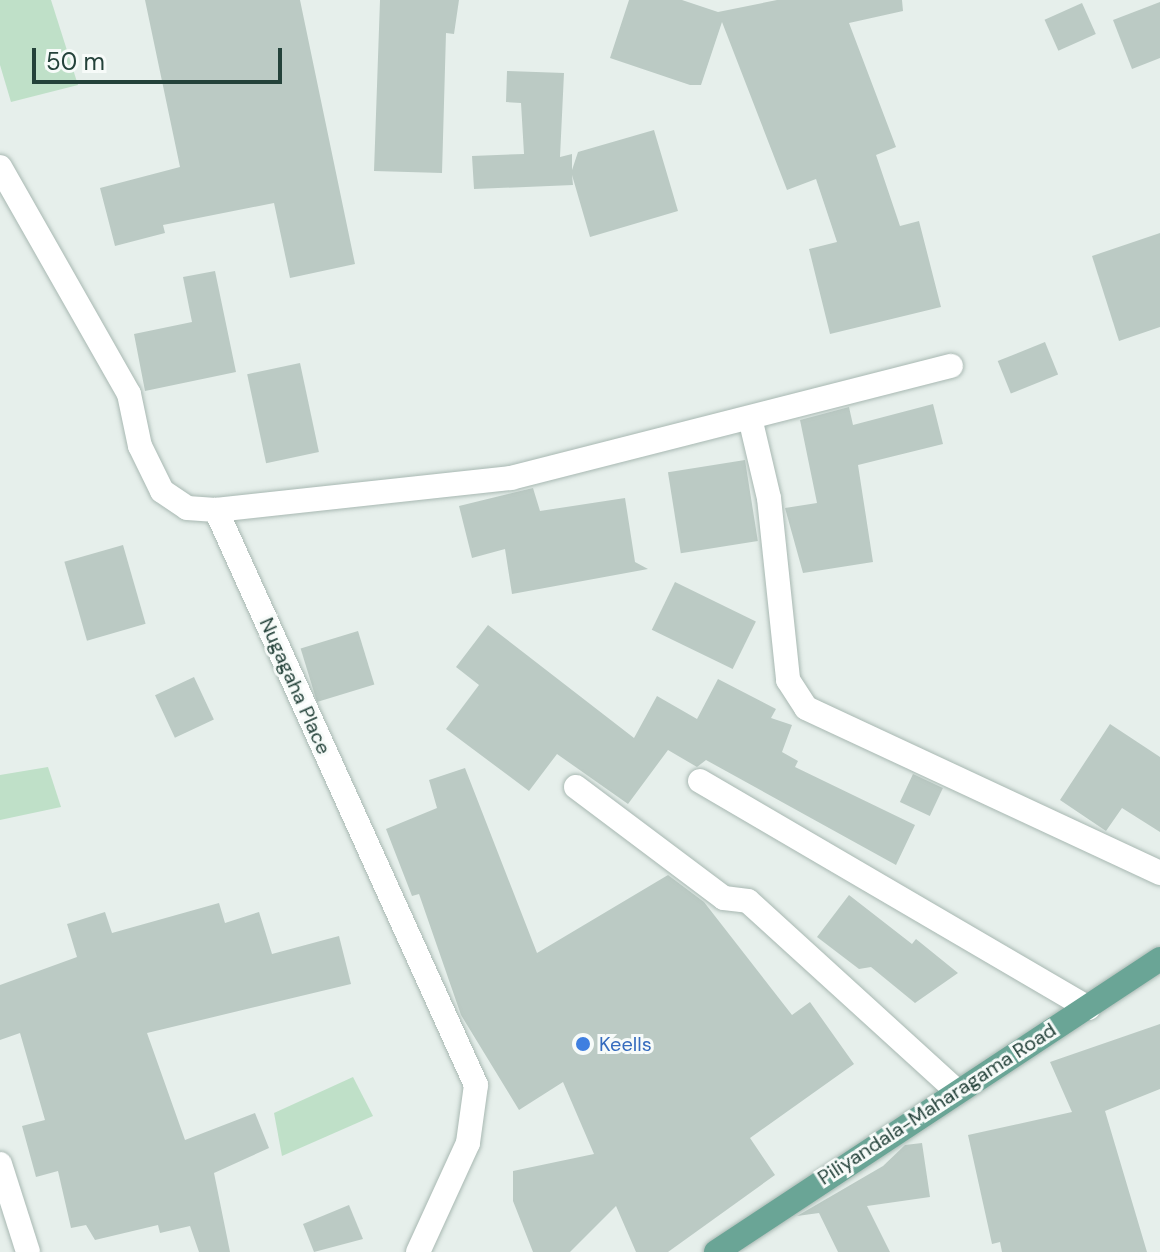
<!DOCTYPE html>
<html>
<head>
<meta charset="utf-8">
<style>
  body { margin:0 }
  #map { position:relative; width:1160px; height:1252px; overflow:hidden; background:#e6efeb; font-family:"DM Sans",sans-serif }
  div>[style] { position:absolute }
  .green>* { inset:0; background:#bfe0c8 }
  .building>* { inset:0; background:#bbcac4; transform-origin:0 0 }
  .roads { filter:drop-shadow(0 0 2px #a8b8b2) drop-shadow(0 0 2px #a8b8b2) }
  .minor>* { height:24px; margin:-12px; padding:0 12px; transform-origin:12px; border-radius:12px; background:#fff }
  .primary>* { height:24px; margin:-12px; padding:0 12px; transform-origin:12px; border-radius:12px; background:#6aa596 }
  .dots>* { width:22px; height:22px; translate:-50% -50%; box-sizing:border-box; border:4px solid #f7fbf9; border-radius:50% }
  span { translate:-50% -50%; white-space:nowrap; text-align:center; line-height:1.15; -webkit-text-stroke:6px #f7fbf9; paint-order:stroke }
  .street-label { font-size:20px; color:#24423a }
  .shop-label { font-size:20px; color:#366cbe }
  .left { translate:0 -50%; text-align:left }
  .scale { position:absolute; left:32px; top:48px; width:250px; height:36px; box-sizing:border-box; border:4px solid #24423a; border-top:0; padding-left:10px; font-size:24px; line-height:28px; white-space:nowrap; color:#24423a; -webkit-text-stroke:6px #f7fbf9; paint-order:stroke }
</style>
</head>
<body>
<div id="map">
  <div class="green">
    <i style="clip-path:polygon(0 0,51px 0,78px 85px,11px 102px,0 65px)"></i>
    <i style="clip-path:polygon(48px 767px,61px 807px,0 820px,0 775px)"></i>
    <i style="clip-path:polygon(353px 1077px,373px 1116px,282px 1156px,274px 1113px)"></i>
  </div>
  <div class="building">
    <i style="clip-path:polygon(145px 0,300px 0,355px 264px,290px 278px,274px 203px,163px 225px,165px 233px,115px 246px,100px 188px,180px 167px)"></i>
    <i style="clip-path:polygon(380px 0,459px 0,454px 34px,446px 33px,442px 173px,374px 171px)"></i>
    <i style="clip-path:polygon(629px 0,682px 0,718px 12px,777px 0,902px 0,903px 11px,849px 23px,896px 147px,876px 155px,900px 226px,919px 221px,941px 307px,830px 334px,809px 249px,837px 242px,816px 179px,787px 190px,722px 22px,701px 85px,690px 85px,610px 58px)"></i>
    <i style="clip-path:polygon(1160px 2px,1160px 58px,1132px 69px,1113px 20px)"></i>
    <i style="left:1082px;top:3px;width:34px;height:41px;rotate:66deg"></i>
    <i style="clip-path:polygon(507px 71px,564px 73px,560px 157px,572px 154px,572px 170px,578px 152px,654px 130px,678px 211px,590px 237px,572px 175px,573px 185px,474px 189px,472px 156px,524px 154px,521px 103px,506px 102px)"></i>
    <i style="clip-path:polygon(1160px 233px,1160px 327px,1119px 341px,1092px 256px)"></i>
    <i style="clip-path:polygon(215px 271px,236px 372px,145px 391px,134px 334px,192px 322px,183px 277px)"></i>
    <i style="left:1045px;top:342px;width:35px;height:51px;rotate:68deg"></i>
    <i style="left:300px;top:363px;width:91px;height:54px;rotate:78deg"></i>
    <i style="clip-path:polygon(933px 404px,943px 444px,858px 465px,873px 562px,803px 573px,785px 508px,817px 503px,800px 420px,849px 407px,853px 425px)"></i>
    <i style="left:745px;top:460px;width:82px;height:78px;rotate:81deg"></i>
    <i style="clip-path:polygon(533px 488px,540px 511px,625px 498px,635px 562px,648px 569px,512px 594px,505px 549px,472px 558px,459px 506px)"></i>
    <i style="left:123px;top:545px;width:82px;height:61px;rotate:74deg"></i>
    <i style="left:675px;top:582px;width:90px;height:53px;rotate:26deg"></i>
    <i style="clip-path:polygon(488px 625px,634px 738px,657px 696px,697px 719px,718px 679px,776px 709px,771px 718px,792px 725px,782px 752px,798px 761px,795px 767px,915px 825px,896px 865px,706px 760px,697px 767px,668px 750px,628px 804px,557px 754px,529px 791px,446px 729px,479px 685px,456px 667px)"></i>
    <i style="left:358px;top:631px;width:56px;height:60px;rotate:73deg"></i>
    <i style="left:194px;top:677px;width:47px;height:43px;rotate:65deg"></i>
    <i style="clip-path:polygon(1110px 724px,1160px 757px,1160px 832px,1122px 808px,1106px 831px,1060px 800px)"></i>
    <i style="clip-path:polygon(465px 768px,537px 953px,668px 875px,704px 902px,792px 1015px,810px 1002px,854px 1064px,750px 1138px,775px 1175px,668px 1252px,636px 1252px,616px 1206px,570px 1252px,533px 1252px,513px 1201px,513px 1171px,594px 1154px,563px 1082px,519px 1110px,461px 1015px,419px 894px,412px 896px,386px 829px,437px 808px,429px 780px)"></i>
    <i style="left:913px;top:774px;width:33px;height:31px;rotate:25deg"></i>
    <i style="clip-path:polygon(849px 895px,912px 944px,916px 939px,958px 973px,915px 1003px,871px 967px,859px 969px,817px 937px)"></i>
    <i style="clip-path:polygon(219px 903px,225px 923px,259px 912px,272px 954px,339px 936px,351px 984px,147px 1033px,185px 1140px,255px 1113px,269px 1148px,214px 1173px,230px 1252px,199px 1252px,190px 1226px,160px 1233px,158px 1225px,95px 1240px,86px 1225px,71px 1228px,58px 1171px,36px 1177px,22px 1126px,45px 1120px,20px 1033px,0 1040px,0 985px,77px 957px,67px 924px,105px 912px,112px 933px)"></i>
    <i style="clip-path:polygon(1160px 1024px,1160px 1089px,1105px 1111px,1147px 1252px,1002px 1252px,1000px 1242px,992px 1244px,968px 1135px,1072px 1112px,1050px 1062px)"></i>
    <i style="clip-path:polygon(922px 1143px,930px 1197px,867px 1206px,890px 1252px,838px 1252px,819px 1213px,797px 1216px,883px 1166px,905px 1145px)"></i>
    <i style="clip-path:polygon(349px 1205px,363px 1239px,314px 1252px,303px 1224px)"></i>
  </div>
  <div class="roads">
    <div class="minor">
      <i style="left:0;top:167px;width:261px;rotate:60.4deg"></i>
      <i style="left:129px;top:394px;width:53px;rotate:78.1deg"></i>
      <i style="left:140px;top:446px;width:50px;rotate:63.9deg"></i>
      <i style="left:162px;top:491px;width:30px;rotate:34deg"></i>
      <i style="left:187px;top:508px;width:29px;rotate:4deg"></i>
      <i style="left:216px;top:510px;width:631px;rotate:65.67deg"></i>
      <i style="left:476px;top:1085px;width:59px;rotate:97.9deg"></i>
      <i style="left:468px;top:1143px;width:120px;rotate:114.6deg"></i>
      <i style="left:751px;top:422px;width:78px;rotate:76.7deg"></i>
      <i style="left:769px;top:498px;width:183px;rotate:84deg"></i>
      <i style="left:788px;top:680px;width:33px;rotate:57deg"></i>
      <i style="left:806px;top:708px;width:391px;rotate:25deg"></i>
      <i style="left:216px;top:510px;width:297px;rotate:-6.2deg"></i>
      <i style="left:511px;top:478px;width:454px;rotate:-14.3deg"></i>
      <i style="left:700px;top:781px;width:450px;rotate:30.3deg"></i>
      <i style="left:576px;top:787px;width:185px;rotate:36.9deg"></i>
      <i style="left:724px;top:898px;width:24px;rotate:7deg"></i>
      <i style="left:748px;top:901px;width:282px;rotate:42.3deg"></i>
      <i style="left:0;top:1164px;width:92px;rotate:72.3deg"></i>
    </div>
    <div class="primary">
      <i style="left:716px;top:1252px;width:532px;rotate:-33.42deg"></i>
    </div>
  </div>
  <div class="dots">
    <i style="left:583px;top:1044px;background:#3f7fe0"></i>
  </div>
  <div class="street-label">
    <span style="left:295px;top:686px;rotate:66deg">Nugagaha Place</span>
    <span style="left:937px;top:1104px;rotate:-33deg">Piliyandala-Maharagama Road</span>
  </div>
  <div class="shop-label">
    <span class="left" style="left:599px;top:1044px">Keells</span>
  </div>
  <div class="scale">50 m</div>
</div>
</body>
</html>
